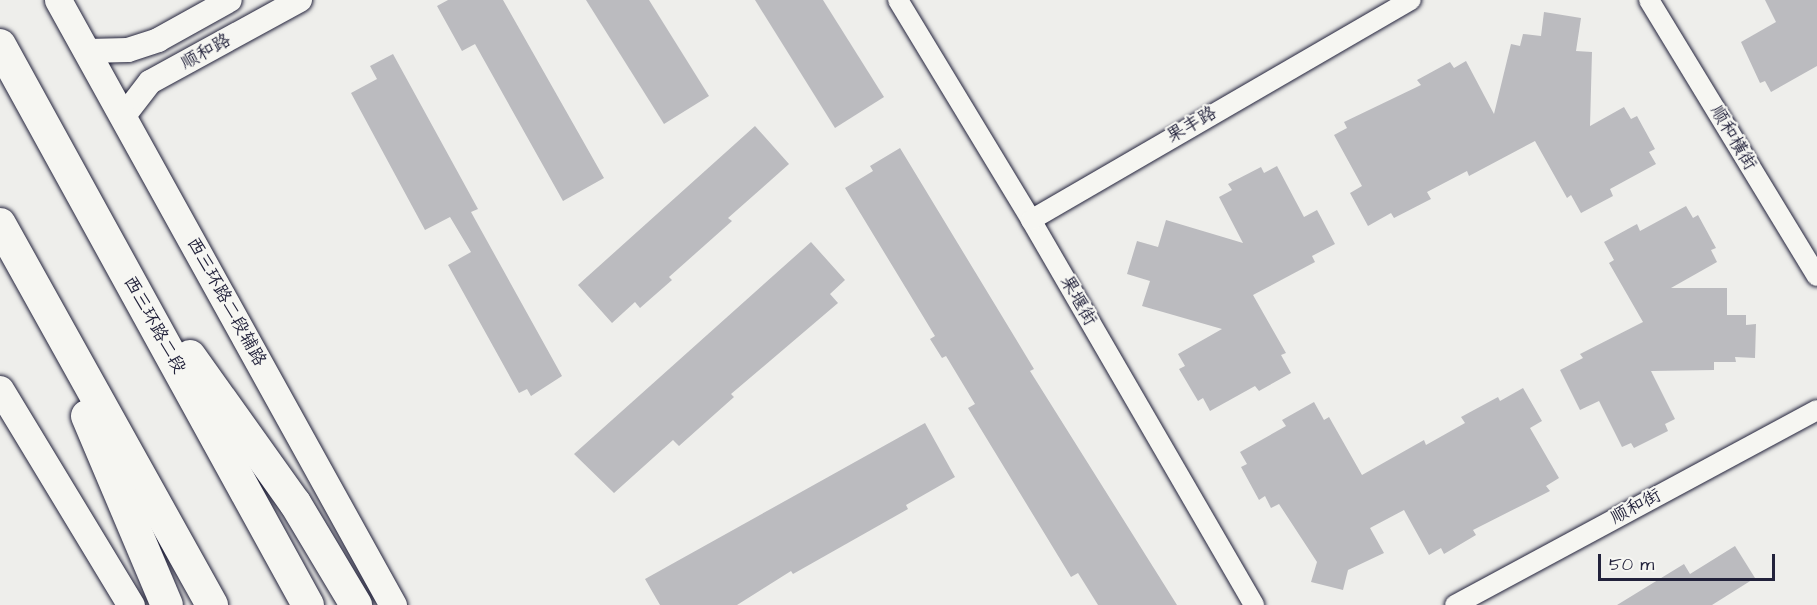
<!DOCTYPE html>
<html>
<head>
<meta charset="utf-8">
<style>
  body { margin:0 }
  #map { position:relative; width:1817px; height:605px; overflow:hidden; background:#eeeeeb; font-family:"Architects Daughter","LXGW WenKai TC",sans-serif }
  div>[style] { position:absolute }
  .building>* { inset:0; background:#bbbbbf }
  .roads { filter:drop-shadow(0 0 2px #22223b) drop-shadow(0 0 2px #22223b) }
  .minor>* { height:20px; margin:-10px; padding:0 10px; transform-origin:10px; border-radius:10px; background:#f6f6f2 }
  .tertiary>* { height:24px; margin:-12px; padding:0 12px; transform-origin:12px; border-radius:12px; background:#f6f6f2 }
  .secondary>* { height:27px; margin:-13.5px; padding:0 13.5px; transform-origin:13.5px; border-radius:13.5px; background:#f6f6f2 }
  .trunk>* { height:32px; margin:-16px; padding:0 16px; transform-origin:16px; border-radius:16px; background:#f6f6f2 }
  span { translate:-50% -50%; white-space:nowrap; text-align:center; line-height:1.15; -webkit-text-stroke:4.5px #f6f6f2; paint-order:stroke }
  .street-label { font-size:18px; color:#22223b }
  .scale { position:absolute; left:1598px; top:554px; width:177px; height:27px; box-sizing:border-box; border:3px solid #22223b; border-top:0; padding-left:8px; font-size:18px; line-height:21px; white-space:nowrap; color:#22223b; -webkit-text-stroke:4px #f6f6f2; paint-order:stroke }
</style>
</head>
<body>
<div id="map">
  <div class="building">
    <i style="clip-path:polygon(448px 0,503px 0,604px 178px,563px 201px,475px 44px,462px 51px,437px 6px)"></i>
    <i style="clip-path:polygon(586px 0,649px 0,709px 96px,664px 124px)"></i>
    <i style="clip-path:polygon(755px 0,823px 0,884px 97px,835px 128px)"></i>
    <i style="clip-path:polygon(1765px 0,1817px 0,1817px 66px,1771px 92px,1765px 81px,1760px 83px,1741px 42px,1776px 22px)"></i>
    <i style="clip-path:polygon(1544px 12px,1581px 18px,1576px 51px,1592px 52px,1590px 126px,1624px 107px,1631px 119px,1637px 116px,1655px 149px,1649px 152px,1656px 164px,1610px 189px,1613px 196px,1581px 213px,1571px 195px,1567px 198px,1535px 141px,1469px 176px,1467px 171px,1427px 192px,1431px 199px,1394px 218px,1391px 213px,1368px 226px,1350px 193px,1362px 186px,1334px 135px,1347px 128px,1344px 122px,1421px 85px,1417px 80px,1450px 62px,1454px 68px,1466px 61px,1494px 114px,1511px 44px,1520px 46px,1523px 34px,1541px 36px)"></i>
    <i style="clip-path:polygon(393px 54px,478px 209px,471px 212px,562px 376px,531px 396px,527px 389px,519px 393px,448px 265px,471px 252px,450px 217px,425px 230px,351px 93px,377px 79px,370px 66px)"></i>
    <i style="clip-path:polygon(755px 126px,789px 164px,728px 218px,732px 221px,669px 277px,672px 280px,640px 308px,635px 302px,612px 323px,578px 285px)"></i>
    <i style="clip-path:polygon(900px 148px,1034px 369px,1030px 371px,1177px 605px,1098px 605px,1078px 573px,1071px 577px,968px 408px,975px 404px,946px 356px,942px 358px,930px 339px,935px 336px,845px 188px,873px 171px,870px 166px)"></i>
    <i style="clip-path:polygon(1277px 166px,1304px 217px,1317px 210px,1335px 244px,1312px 256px,1315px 262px,1253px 295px,1286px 353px,1281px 355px,1291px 373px,1259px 391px,1255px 386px,1210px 411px,1203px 398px,1198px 401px,1179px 369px,1185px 366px,1178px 354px,1222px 329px,1142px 306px,1150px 281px,1127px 274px,1137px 241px,1158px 247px,1166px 220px,1243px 243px,1219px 197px,1232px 190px,1228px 184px,1261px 167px,1264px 173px)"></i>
    <i style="clip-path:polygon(1686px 206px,1693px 218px,1698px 215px,1716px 248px,1711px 250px,1717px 262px,1671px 288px,1727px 288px,1727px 315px,1746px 315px,1746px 325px,1756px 324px,1755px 358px,1735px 357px,1736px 362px,1714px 362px,1714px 370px,1651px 371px,1675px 419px,1665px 424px,1668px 431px,1634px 448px,1631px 443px,1622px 447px,1599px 401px,1580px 410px,1560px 370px,1583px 358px,1580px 354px,1643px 322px,1609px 263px,1614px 260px,1604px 242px,1637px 224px,1640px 231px)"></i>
    <i style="clip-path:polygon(811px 242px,845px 280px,830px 294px,838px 303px,731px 394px,734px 397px,679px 446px,673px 440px,614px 493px,574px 454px)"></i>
    <i style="clip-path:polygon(1523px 388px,1542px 421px,1530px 428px,1559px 478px,1546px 486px,1550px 491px,1473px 530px,1476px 535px,1444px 554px,1441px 548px,1429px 555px,1404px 510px,1370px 528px,1384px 553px,1348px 570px,1343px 590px,1311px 582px,1317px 562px,1279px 504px,1271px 508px,1265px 496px,1259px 500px,1241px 467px,1247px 464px,1240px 452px,1286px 426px,1282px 420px,1314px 402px,1324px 420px,1329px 417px,1362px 475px,1424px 440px,1426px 445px,1465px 423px,1461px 417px,1498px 397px,1500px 401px)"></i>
    <i style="clip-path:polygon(925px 423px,955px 477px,906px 505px,908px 509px,793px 574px,791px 571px,737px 605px,660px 605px,645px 579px)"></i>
    <i style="clip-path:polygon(1735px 546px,1755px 578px,1712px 605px,1617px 605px,1684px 564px,1690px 574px)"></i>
  </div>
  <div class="roads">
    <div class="minor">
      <i style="left:898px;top:0;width:257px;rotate:58.8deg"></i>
      <i style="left:1031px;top:220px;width:445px;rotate:59.9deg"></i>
      <i style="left:1649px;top:0;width:323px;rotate:58.7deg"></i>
      <i style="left:1031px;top:220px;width:439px;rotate:-30.1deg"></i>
      <i style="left:1455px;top:605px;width:411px;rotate:-28.3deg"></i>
    </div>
    <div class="tertiary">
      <i style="left:87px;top:51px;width:41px;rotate:-1.4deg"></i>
      <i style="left:128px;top:50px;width:32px;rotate:-18deg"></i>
      <i style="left:158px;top:40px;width:82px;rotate:-29.1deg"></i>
      <i style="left:123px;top:117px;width:44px;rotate:-52.4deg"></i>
      <i style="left:150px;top:82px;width:171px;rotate:-28.7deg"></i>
    </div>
    <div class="secondary">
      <i style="left:58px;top:0;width:692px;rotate:61.03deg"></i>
      <i style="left:0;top:389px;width:253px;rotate:58.8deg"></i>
    </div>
    <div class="trunk">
      <i style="left:0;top:45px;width:639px;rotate:61.19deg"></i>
      <i style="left:0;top:224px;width:436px;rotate:60.9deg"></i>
      <i style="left:190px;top:356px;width:181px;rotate:54.5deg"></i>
      <i style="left:295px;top:503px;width:119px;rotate:59.1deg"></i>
      <i style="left:87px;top:416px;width:205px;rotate:67.1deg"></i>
    </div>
  </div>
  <div class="street-label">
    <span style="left:206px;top:52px;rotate:-29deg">顺和路</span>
    <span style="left:1192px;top:125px;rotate:-30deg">果丰路</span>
    <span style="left:1733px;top:138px;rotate:59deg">顺和横街</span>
    <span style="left:1078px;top:301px;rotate:60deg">果堰街</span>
    <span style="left:226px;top:302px;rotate:61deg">西三环路二段辅路</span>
    <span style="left:154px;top:325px;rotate:61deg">西三环路二段</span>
    <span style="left:1636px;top:507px;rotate:-28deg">顺和街</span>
  </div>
  <div class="scale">50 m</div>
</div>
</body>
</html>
